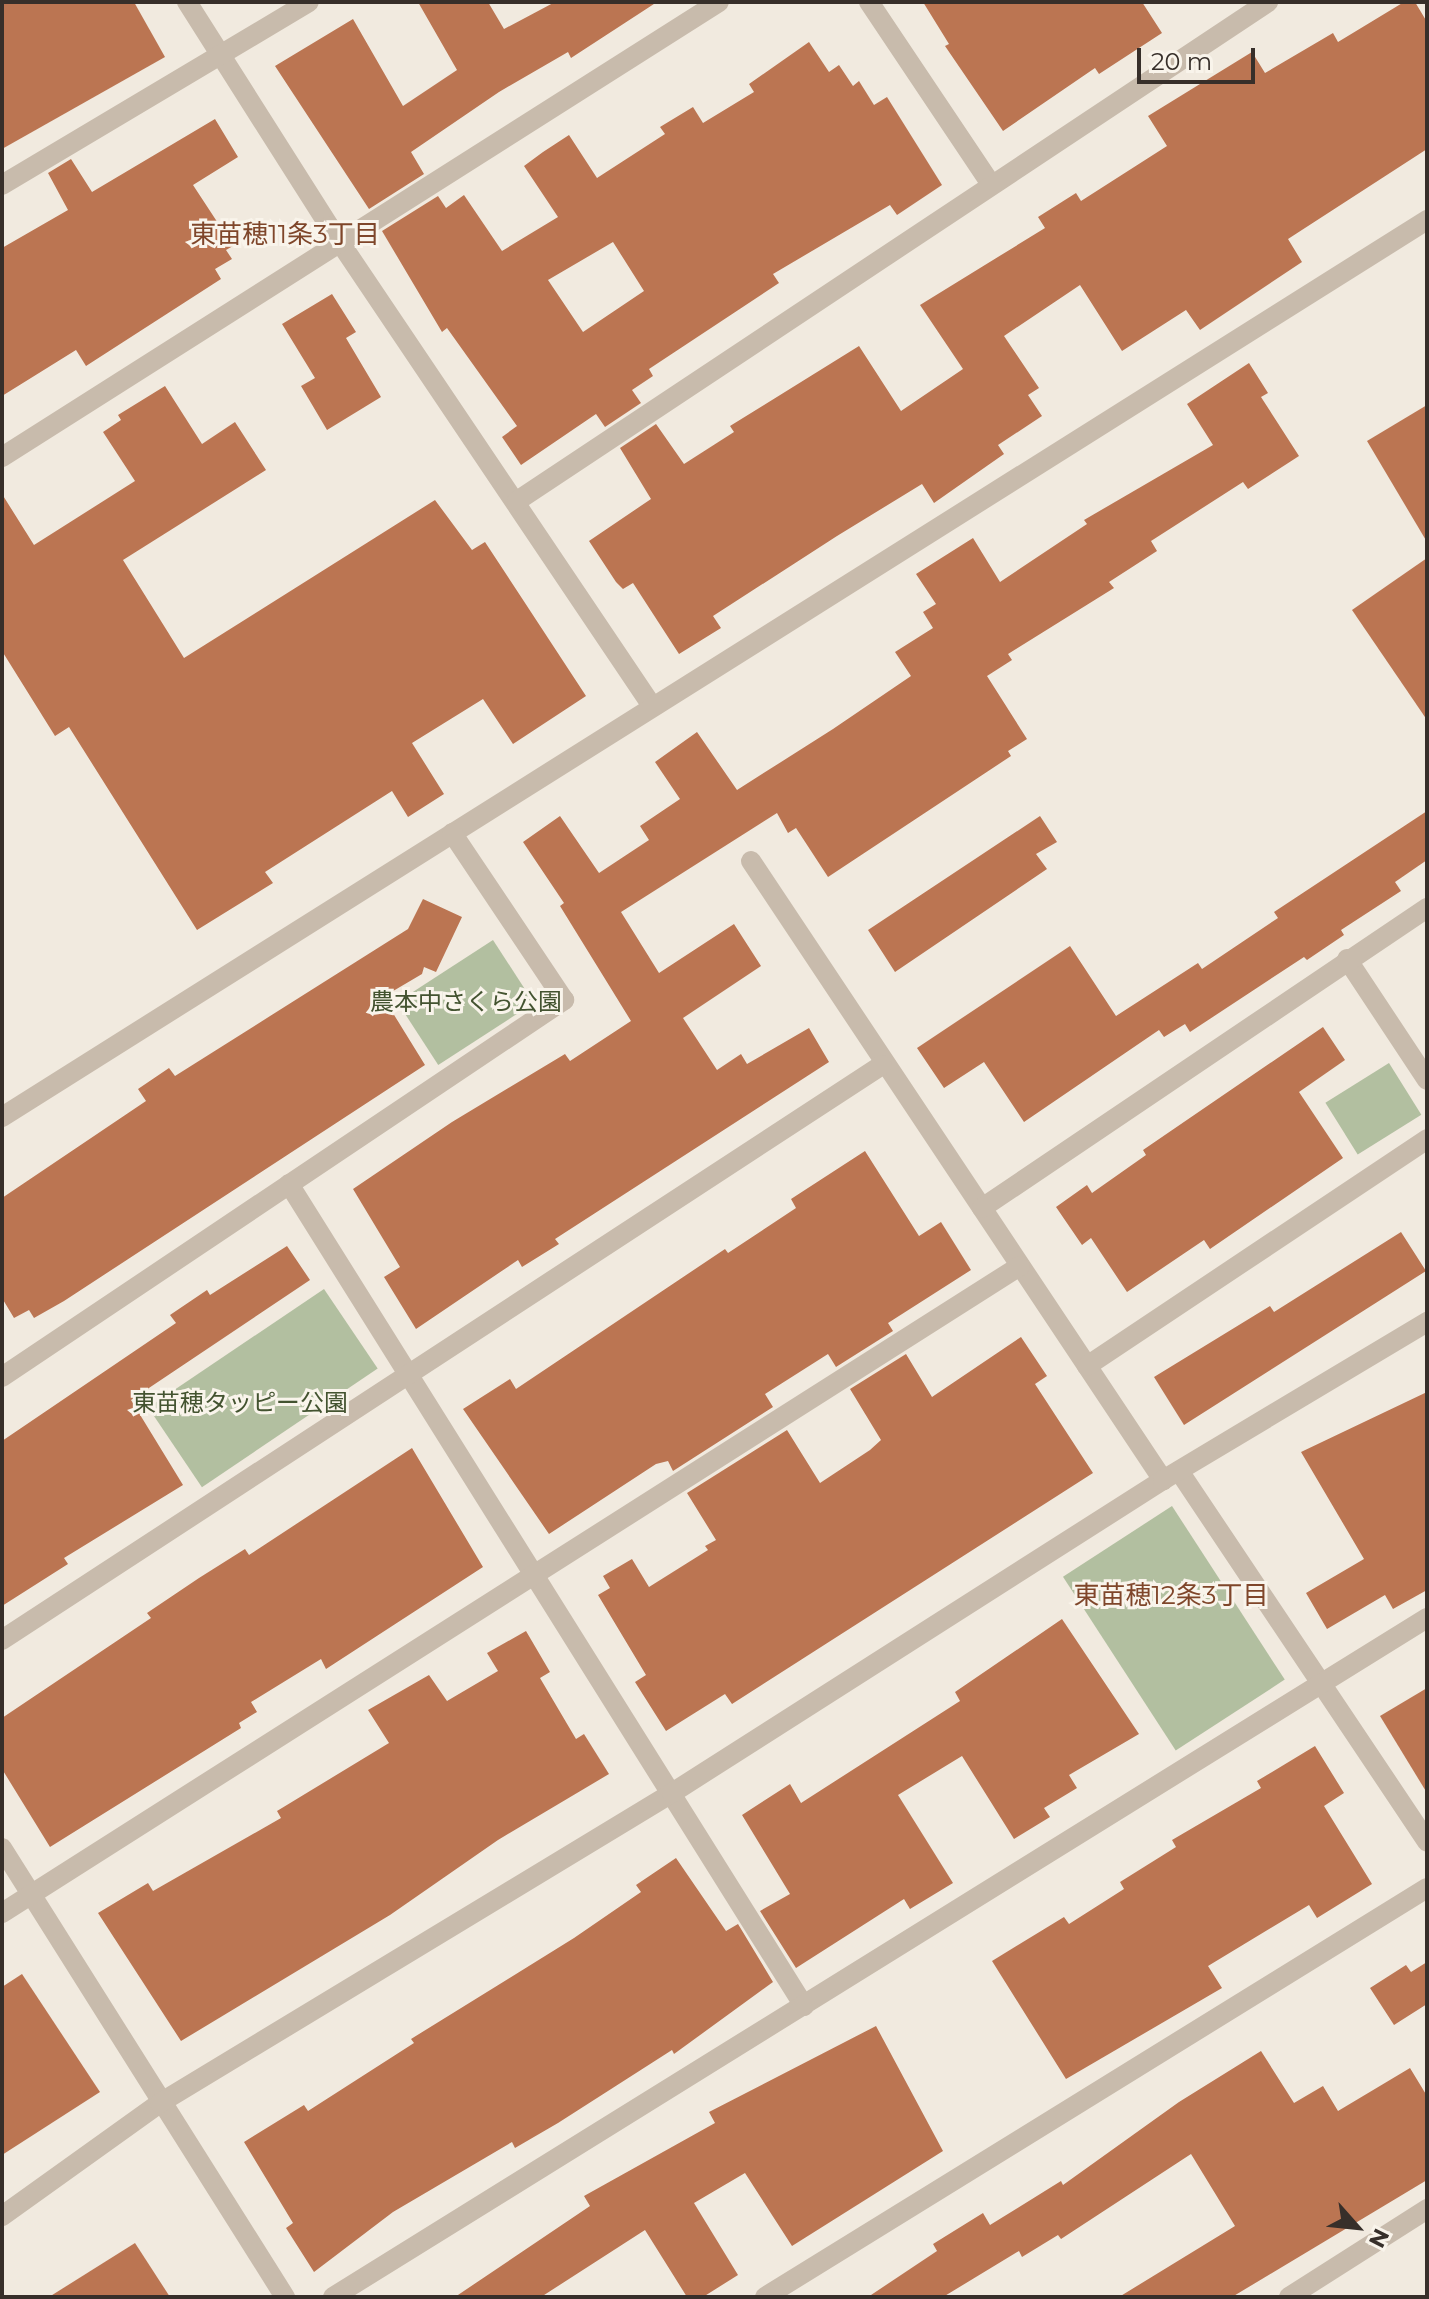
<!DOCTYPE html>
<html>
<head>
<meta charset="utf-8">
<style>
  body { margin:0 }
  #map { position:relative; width:1429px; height:2299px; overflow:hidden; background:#f1eadf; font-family:Montserrat,"Noto Sans JP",sans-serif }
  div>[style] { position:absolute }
  .green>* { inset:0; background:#b2bfa0; transform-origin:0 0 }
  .building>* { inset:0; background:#bb7552 }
  .minor>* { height:20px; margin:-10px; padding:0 10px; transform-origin:10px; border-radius:10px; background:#c8bbac }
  span { translate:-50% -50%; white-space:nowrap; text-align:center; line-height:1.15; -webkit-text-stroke:6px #f9f4eb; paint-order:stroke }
  .park-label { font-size:24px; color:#435330 }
  .neighbourhood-label { font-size:26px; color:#7f462a }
  .frame { position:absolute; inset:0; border:4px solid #372f2a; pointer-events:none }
  .north { position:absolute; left:1317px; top:2187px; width:80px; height:80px; -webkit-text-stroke:6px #f9f4eb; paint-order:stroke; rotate:117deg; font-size:22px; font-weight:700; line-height:32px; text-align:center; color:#372f2a }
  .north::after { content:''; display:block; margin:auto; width:28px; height:36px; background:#372f2a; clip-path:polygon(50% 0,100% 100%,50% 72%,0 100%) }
  .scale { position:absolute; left:1137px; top:48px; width:118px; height:36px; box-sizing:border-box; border:4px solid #372f2a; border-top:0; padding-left:10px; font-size:24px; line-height:28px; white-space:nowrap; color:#372f2a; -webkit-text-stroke:6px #f9f4eb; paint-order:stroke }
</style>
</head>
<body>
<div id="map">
  <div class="green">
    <i style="left:493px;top:940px;width:75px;height:114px;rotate:57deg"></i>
    <i style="left:1389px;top:1063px;width:61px;height:75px;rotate:58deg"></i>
    <i style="left:324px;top:1289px;width:96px;height:212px;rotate:56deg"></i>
    <i style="left:1172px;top:1506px;width:207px;height:130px;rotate:57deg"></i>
  </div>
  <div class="building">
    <i style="clip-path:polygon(2px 2px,134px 2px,165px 57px,2px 149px)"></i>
    <i style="clip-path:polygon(418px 2px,488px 2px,504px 29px,555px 2px,657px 2px,571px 58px,568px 52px,499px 92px,411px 152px,424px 174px,369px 209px,275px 66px,353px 19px,403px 106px,457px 70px)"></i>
    <i style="clip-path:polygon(923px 2px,1142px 2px,1162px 33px,1099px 74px,1095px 68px,1003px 131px,945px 46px,949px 44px)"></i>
    <i style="clip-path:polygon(1404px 2px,1415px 2px,1427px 22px,1427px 149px,1288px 239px,1302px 262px,1200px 330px,1186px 310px,1122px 351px,1080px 285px,1004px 336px,1039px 388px,1028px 395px,1042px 416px,998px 445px,1004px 454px,934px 503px,922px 484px,837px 536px,713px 616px,721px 628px,679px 654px,633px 583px,623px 589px,616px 582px,589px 541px,651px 499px,620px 448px,656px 424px,684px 464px,734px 432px,730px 426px,859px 346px,901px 411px,963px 369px,920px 305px,1045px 228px,1038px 217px,1076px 193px,1081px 201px,1167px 146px,1148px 116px,1252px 52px,1265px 73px,1333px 33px,1338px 42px)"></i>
    <i style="clip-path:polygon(evenodd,809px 42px,829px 72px,839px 65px,853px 86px,859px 81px,874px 105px,887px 97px,942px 185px,897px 215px,890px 205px,773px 274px,779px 283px,649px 369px,653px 376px,632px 390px,641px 403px,605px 427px,596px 414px,521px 465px,502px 437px,517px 426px,447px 328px,442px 332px,382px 231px,438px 196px,446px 208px,464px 195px,502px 251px,558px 217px,524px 166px,543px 152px,569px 135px,597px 178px,665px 134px,660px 127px,693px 107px,703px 123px,754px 92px,749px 84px,809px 42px,613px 242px,644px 291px,583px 332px,548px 280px,613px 242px)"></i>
    <i style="clip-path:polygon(215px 119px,238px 157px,193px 185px,233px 246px,226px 250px,232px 259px,215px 269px,221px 279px,86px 366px,76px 350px,2px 396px,2px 248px,68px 210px,48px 173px,71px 159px,92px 192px)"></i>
    <i style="clip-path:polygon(332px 294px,356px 332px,346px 338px,381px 397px,327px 430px,301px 386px,315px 378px,282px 324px)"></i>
    <i style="clip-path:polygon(1249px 363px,1268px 393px,1261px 397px,1299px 456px,1248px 489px,1243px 482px,1151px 541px,1157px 551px,1109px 582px,1114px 588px,1008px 654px,1012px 660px,987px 676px,1027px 739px,1008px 751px,1011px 756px,828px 877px,796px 828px,788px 833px,777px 813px,621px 912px,659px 973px,734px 924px,761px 966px,683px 1018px,717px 1070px,741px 1054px,747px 1064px,809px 1028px,829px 1062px,555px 1239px,559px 1244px,522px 1267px,518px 1260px,416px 1329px,384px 1277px,400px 1267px,353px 1189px,452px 1122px,565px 1054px,570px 1061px,631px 1021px,560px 906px,564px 903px,523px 842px,560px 816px,599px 873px,649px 840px,640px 826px,680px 799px,655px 762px,697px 732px,737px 790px,833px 729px,911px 676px,895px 652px,933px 628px,923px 612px,936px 604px,916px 574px,973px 538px,1000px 582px,1087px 524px,1084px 520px,1213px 445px,1187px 404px)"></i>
    <i style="clip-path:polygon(165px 386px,202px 444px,235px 422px,266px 470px,123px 560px,184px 658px,435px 500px,472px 550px,485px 542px,586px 696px,513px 744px,483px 699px,412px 743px,444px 794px,408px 817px,392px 791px,265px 872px,273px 883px,197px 930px,69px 727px,55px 736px,2px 651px,2px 494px,34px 545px,135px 481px,103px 432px,121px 420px,118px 415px)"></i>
    <i style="clip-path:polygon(1427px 405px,1427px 542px,1367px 441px)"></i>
    <i style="clip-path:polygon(1427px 558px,1427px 720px,1352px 610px)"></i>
    <i style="clip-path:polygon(1427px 811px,1427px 860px,1395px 882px,1401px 891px,1341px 930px,1344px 935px,1307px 960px,1304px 957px,1190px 1032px,1185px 1024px,1164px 1037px,1159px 1030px,1024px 1122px,984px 1062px,944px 1088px,917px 1048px,1070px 946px,1116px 1016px,1198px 963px,1202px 969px,1278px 918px,1274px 912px)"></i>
    <i style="clip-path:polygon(1040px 816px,1057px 842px,1036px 854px,1047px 869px,895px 972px,868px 930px)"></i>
    <i style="clip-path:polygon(423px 899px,462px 917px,436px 972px,424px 967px,422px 974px,383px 997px,425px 1065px,64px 1301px,34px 1318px,29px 1310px,14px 1318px,2px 1298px,2px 1198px,146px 1101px,138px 1089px,169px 1068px,175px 1076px,408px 929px)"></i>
    <i style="clip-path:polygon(1323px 1027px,1345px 1060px,1299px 1092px,1343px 1158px,1210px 1249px,1204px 1240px,1127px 1292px,1091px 1238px,1082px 1245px,1056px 1207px,1087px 1185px,1092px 1193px,1146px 1155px,1143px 1150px)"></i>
    <i style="clip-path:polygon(865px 1151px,919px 1236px,941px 1222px,971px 1270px,888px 1323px,893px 1331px,836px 1367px,828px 1354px,765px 1394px,773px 1407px,673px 1471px,668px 1461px,656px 1464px,549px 1534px,463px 1409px,510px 1379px,516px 1389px,725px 1249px,728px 1253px,796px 1208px,791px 1199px)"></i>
    <i style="clip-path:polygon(1401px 1232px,1426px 1271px,1184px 1425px,1154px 1377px,1270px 1306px,1274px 1312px)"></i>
    <i style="clip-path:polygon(287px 1246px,310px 1280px,131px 1400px,183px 1485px,64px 1558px,68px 1564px,2px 1606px,2px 1441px,176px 1323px,170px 1315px,207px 1290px,210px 1295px)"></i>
    <i style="clip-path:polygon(1021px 1337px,1047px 1376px,1035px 1384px,1093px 1473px,732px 1704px,725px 1694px,666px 1731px,635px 1682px,646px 1675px,598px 1595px,610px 1588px,603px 1576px,632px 1559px,649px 1587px,708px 1550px,705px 1546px,716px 1540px,687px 1493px,787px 1430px,820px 1483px,870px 1450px,881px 1440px,850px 1389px,906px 1354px,932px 1397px)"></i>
    <i style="clip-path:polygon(1427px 1392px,1427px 1590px,1393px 1609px,1385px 1595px,1327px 1629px,1306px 1593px,1364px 1559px,1301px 1452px)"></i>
    <i style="clip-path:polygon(412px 1448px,483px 1567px,326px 1669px,321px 1659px,251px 1702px,257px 1712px,239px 1723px,241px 1728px,50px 1847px,2px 1769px,2px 1718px,151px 1618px,147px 1613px,199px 1578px,245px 1549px,249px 1555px)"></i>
    <i style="clip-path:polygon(1062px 1619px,1139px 1734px,1069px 1775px,1077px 1788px,1044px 1808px,1050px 1817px,1014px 1839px,962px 1756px,898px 1795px,953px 1883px,910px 1909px,904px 1899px,796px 1968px,760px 1911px,790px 1894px,742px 1815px,790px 1784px,801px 1803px,960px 1701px,955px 1692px)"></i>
    <i style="clip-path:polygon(526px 1631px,550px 1672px,540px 1678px,576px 1739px,584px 1734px,609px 1774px,498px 1840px,390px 1915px,181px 2041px,98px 1913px,148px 1883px,153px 1891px,281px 1818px,277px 1811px,389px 1743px,368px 1710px,429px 1675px,447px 1701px,498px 1671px,487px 1653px)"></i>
    <i style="clip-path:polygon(1427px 1688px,1427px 1793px,1380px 1716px)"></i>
    <i style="clip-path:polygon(1315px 1746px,1344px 1793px,1324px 1806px,1372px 1884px,1317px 1918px,1309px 1905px,1208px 1966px,1222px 1988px,1066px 2079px,992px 1961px,1064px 1917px,1069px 1924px,1124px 1889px,1120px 1882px,1176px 1847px,1172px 1840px,1261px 1788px,1257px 1781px)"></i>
    <i style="clip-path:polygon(676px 1858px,726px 1931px,738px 1924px,773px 1982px,674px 2054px,672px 2050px,558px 2123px,515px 2148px,512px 2142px,393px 2212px,314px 2272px,286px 2228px,293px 2223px,244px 2142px,304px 2105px,308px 2111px,414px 2043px,411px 2039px,574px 1938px,641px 1892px,636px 1885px)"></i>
    <i style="clip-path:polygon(1427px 1962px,1427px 2004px,1394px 2025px,1370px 1988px,1406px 1965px,1411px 1972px)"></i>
    <i style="clip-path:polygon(22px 1974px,100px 2092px,2px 2155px,2px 1987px)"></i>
    <i style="clip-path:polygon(876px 2026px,943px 2151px,792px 2246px,745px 2173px,694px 2203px,738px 2275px,703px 2297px,687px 2297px,645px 2230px,541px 2297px,455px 2297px,590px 2206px,584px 2196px,715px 2123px,709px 2112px)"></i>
    <i style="clip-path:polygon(1261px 2051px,1294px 2103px,1323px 2086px,1338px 2111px,1410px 2068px,1427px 2096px,1427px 2180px,1232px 2297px,1119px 2297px,1235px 2226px,1191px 2154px,1061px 2239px,1058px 2235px,1022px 2257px,1019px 2251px,943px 2297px,868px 2297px,937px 2251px,933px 2244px,983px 2213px,990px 2225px,1061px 2181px,1063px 2185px,1179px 2102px)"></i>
    <i style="clip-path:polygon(135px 2243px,170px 2297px,49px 2297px)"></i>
  </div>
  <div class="minor">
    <i style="left:187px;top:2px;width:265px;rotate:57.6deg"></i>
    <i style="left:329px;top:226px;width:579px;rotate:56.06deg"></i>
    <i style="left:869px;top:2px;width:218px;rotate:56.2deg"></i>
    <i style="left:2px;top:185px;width:357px;rotate:-30.8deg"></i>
    <i style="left:2px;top:457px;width:849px;rotate:-32.4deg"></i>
    <i style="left:517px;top:501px;width:902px;rotate:-33.6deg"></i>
    <i style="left:751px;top:861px;width:744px;rotate:56.35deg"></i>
    <i style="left:1347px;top:959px;width:145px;rotate:56.5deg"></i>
    <i style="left:2px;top:1117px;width:1684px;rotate:-32.19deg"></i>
    <i style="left:289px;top:1184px;width:970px;rotate:57.93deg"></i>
    <i style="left:982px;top:1208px;width:537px;rotate:-33.99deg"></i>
    <i style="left:1087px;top:1366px;width:409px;rotate:-33.7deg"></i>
    <i style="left:2px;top:1377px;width:677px;rotate:-33.85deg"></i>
    <i style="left:564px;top:1000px;width:201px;rotate:-123.8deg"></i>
    <i style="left:1179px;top:1471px;width:446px;rotate:56.2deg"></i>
    <i style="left:2px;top:1640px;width:1051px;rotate:-33.16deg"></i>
    <i style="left:2px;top:1848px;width:531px;rotate:57.78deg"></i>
    <i style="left:2px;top:1913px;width:1206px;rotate:-32.44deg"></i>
    <i style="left:2px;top:2216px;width:194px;rotate:-35.6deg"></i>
    <i style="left:160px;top:2103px;width:599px;rotate:-31.19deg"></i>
    <i style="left:672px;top:1793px;width:582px;rotate:-32.52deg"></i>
    <i style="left:1163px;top:1480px;width:308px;rotate:-30.9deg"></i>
    <i style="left:333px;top:2297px;width:1288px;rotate:-31.83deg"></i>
    <i style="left:765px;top:2297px;width:778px;rotate:-31.71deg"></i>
    <i style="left:1289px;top:2297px;width:164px;rotate:-32.5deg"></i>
  </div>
  <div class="park-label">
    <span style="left:466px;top:1002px">農本中さくら公園</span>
    <span style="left:240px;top:1403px">東苗穂タッピー公園</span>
  </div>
  <div class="neighbourhood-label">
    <span style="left:285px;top:235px">東苗穂11条3丁目</span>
    <span style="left:1171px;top:1596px">東苗穂12条3丁目</span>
  </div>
  <div class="frame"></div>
  <div class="north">N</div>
  <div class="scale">20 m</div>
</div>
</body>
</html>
